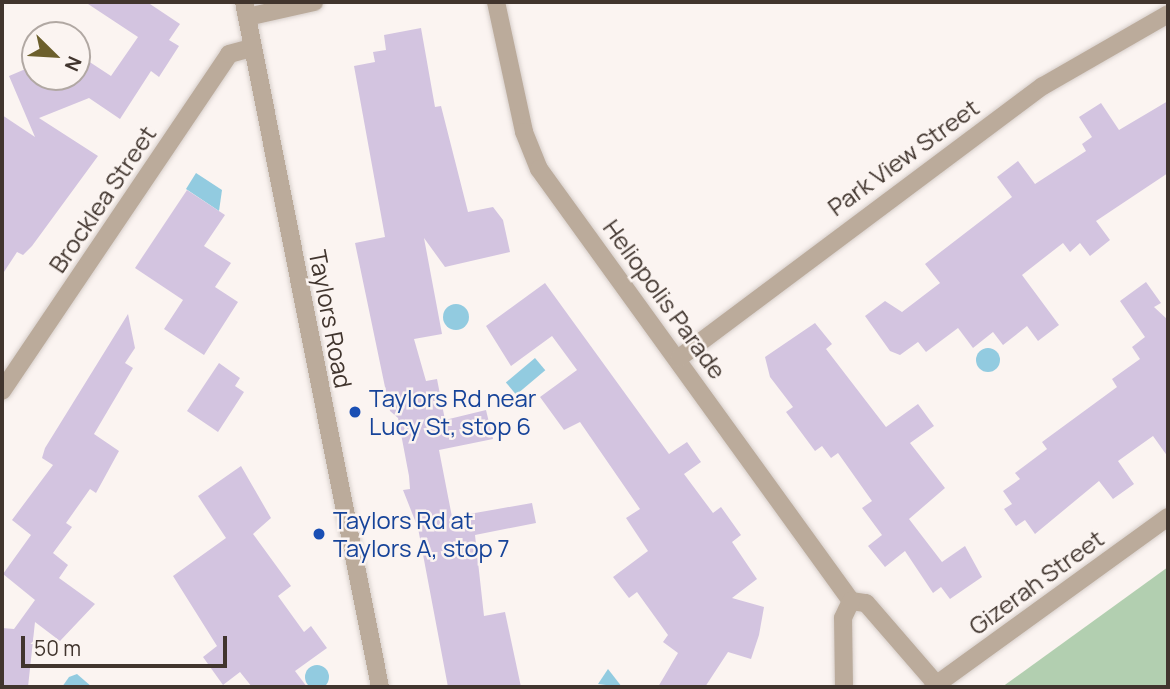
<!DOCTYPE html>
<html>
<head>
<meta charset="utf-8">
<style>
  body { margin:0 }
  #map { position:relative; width:1170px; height:689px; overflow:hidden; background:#fbf4f1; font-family:Manrope,sans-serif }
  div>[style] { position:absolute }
  .green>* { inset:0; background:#b2cfb0 }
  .water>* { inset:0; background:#92cbe0; transform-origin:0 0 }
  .round { border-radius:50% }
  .building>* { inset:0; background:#d3c4e0 }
  .roads { filter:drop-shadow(0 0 2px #d6ceca) drop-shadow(0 0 2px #d6ceca) }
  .minor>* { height:18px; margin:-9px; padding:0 9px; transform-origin:9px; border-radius:9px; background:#bbab9b }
  .tertiary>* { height:18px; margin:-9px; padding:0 9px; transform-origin:9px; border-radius:9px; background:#bbab9b }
  .dots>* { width:19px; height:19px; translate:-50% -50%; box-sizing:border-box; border:4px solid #fbf4f1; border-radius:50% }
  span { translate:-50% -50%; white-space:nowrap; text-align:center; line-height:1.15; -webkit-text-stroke:5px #fbf4f1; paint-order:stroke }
  .street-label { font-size:24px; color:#41352e }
  .transit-label { font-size:24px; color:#164399 }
  .left { translate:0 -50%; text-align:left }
  .frame { position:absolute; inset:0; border:4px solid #41352e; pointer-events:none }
  .north { position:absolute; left:21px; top:21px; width:70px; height:70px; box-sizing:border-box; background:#fbf4f1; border:2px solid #b1a8a3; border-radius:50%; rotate:114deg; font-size:19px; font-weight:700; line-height:28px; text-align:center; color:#41352e }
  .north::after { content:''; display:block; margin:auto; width:24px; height:32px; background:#6c5f2c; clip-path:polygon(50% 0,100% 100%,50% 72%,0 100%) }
  .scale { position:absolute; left:21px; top:636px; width:206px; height:32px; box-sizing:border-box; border:4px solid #41352e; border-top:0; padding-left:9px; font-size:21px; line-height:24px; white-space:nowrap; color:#41352e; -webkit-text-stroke:5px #fbf4f1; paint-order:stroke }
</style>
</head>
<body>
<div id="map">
  <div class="green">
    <i style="clip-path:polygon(1168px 567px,1168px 687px,1002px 687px)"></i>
  </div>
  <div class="water">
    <i style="clip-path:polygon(196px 173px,222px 190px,219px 211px,186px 189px)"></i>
    <i class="round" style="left:443px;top:304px;width:26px;height:26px"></i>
    <i class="round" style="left:976px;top:348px;width:24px;height:24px"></i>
    <i style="left:535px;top:358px;width:16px;height:38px;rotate:50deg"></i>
    <i class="round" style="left:305px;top:665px;width:24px;height:24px"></i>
    <i style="clip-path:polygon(608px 669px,622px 687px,598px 684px)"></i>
    <i style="clip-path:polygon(77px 674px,92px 687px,62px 687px,69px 677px)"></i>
  </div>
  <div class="building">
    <i style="clip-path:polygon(85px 2px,147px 2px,180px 24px,169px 40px,179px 46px,159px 77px,151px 71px,120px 119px,89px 98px,39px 118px,98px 156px,32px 246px,23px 255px,17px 252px,2px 275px,2px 115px,35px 137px,9px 76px,35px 65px,35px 77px,77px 77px,82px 57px,111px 76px,138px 37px)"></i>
    <i style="clip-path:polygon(421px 28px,435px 107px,441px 106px,468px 212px,493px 207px,503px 220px,510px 252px,445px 267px,424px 238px,442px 334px,414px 339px,426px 381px,437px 379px,445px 420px,486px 410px,493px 439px,439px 450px,452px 517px,532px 503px,536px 523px,475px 535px,484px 616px,505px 612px,521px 687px,448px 687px,418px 528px,403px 490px,410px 489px,409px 476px,398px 418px,390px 411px,355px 243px,385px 237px,354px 66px,375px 62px,373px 52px,386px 50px,384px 35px)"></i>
    <i style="clip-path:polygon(1168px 101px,1168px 173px,1096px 221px,1110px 240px,1090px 256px,1080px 243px,1070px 252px,1063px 243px,1022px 275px,1059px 325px,1038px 341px,1027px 326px,1003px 345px,993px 332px,973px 348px,958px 328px,926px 352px,918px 342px,900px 355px,890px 351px,865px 316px,885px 301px,902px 312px,940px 283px,925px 264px,1012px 197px,997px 177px,1018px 161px,1035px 184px,1086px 151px,1082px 144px,1092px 137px,1079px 117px,1101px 103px,1119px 130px)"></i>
    <i style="clip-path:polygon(187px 190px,225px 215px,204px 246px,231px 263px,215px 287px,238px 302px,204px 355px,164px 329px,183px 300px,135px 268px)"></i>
    <i style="clip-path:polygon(1146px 282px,1161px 303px,1154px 307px,1168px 320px,1168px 457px,1153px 436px,1118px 461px,1134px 484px,1113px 499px,1099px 481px,1035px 534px,1025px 520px,1016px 526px,1004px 509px,1012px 504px,1003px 491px,1020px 479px,1015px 473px,1047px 449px,1042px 442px,1117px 387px,1112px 379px,1140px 359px,1132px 347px,1145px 337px,1120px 301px)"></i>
    <i style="clip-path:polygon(545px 283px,669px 454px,687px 442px,701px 462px,684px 474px,713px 513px,721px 507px,741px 535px,732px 542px,757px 579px,732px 598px,764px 607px,759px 635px,751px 659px,728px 652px,705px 687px,658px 687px,678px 653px,663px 642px,668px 635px,637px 592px,629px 598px,613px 577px,648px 551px,626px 518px,640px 509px,580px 422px,564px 430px,540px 397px,577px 370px,552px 336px,511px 366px,486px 326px)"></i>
    <i style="clip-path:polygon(128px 314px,135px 348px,125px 363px,133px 368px,94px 434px,119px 451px,96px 493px,90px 489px,66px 523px,72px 527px,53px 553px,68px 565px,59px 578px,95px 604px,60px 641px,35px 622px,28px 687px,2px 687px,2px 628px,14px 629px,35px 600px,3px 574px,31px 535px,12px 520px,53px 465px,42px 458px,45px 448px)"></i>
    <i style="clip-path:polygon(815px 323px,832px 344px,826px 349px,886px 427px,918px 404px,934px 426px,910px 443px,945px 488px,909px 519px,942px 562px,965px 546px,982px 577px,950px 599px,941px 587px,933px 593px,905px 551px,885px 567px,868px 546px,882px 535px,862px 508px,872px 501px,838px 453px,831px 458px,822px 446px,815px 451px,786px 412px,793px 407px,770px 377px,765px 357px)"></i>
    <i style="clip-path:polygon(219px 363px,240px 378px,235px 386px,244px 392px,218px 432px,187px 411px)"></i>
    <i style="clip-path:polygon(241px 466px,271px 518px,253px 534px,291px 586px,278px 596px,304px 632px,311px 626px,327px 648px,295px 671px,307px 687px,252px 687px,240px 672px,223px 685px,203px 657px,217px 646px,173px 576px,226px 538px,198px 496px)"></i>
  </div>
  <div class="roads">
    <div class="minor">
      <i style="left:496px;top:2px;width:133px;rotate:77.8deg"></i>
      <i style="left:524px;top:132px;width:40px;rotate:68deg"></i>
      <i style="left:539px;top:169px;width:533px;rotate:54.16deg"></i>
      <i style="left:851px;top:601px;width:15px;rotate:8deg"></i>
      <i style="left:866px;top:603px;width:108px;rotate:49.1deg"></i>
      <i style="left:247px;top:17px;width:69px;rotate:-12.6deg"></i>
      <i style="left:679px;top:358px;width:454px;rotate:-36.8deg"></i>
      <i style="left:1043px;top:86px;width:144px;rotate:-29.9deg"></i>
      <i style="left:2px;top:391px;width:406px;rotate:-56deg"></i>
      <i style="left:229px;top:54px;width:24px;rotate:-15deg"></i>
      <i style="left:844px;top:687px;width:69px;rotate:-90.8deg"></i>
      <i style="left:843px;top:618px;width:19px;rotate:-65deg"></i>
      <i style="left:933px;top:687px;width:290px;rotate:-35.9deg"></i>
    </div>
    <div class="tertiary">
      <i style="left:244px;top:2px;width:698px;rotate:78.77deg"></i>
    </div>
  </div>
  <div class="dots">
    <i style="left:355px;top:412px;background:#1a4fb4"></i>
    <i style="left:319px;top:534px;background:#1a4fb4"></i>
  </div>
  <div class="street-label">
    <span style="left:903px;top:157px;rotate:-36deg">Park View Street</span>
    <span style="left:102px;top:199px;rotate:-56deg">Brocklea Street</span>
    <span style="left:665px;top:299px;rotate:54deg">Heliopolis Parade</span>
    <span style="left:331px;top:319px;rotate:79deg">Taylors Road</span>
    <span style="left:1036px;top:582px;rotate:-36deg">Gizerah Street</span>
  </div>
  <div class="transit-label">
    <span class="left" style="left:369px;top:412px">Taylors Rd near<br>Lucy St, stop 6</span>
    <span class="left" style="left:333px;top:534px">Taylors Rd at<br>Taylors A, stop 7</span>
  </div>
  <div class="frame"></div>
  <div class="north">N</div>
  <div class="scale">50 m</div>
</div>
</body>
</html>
